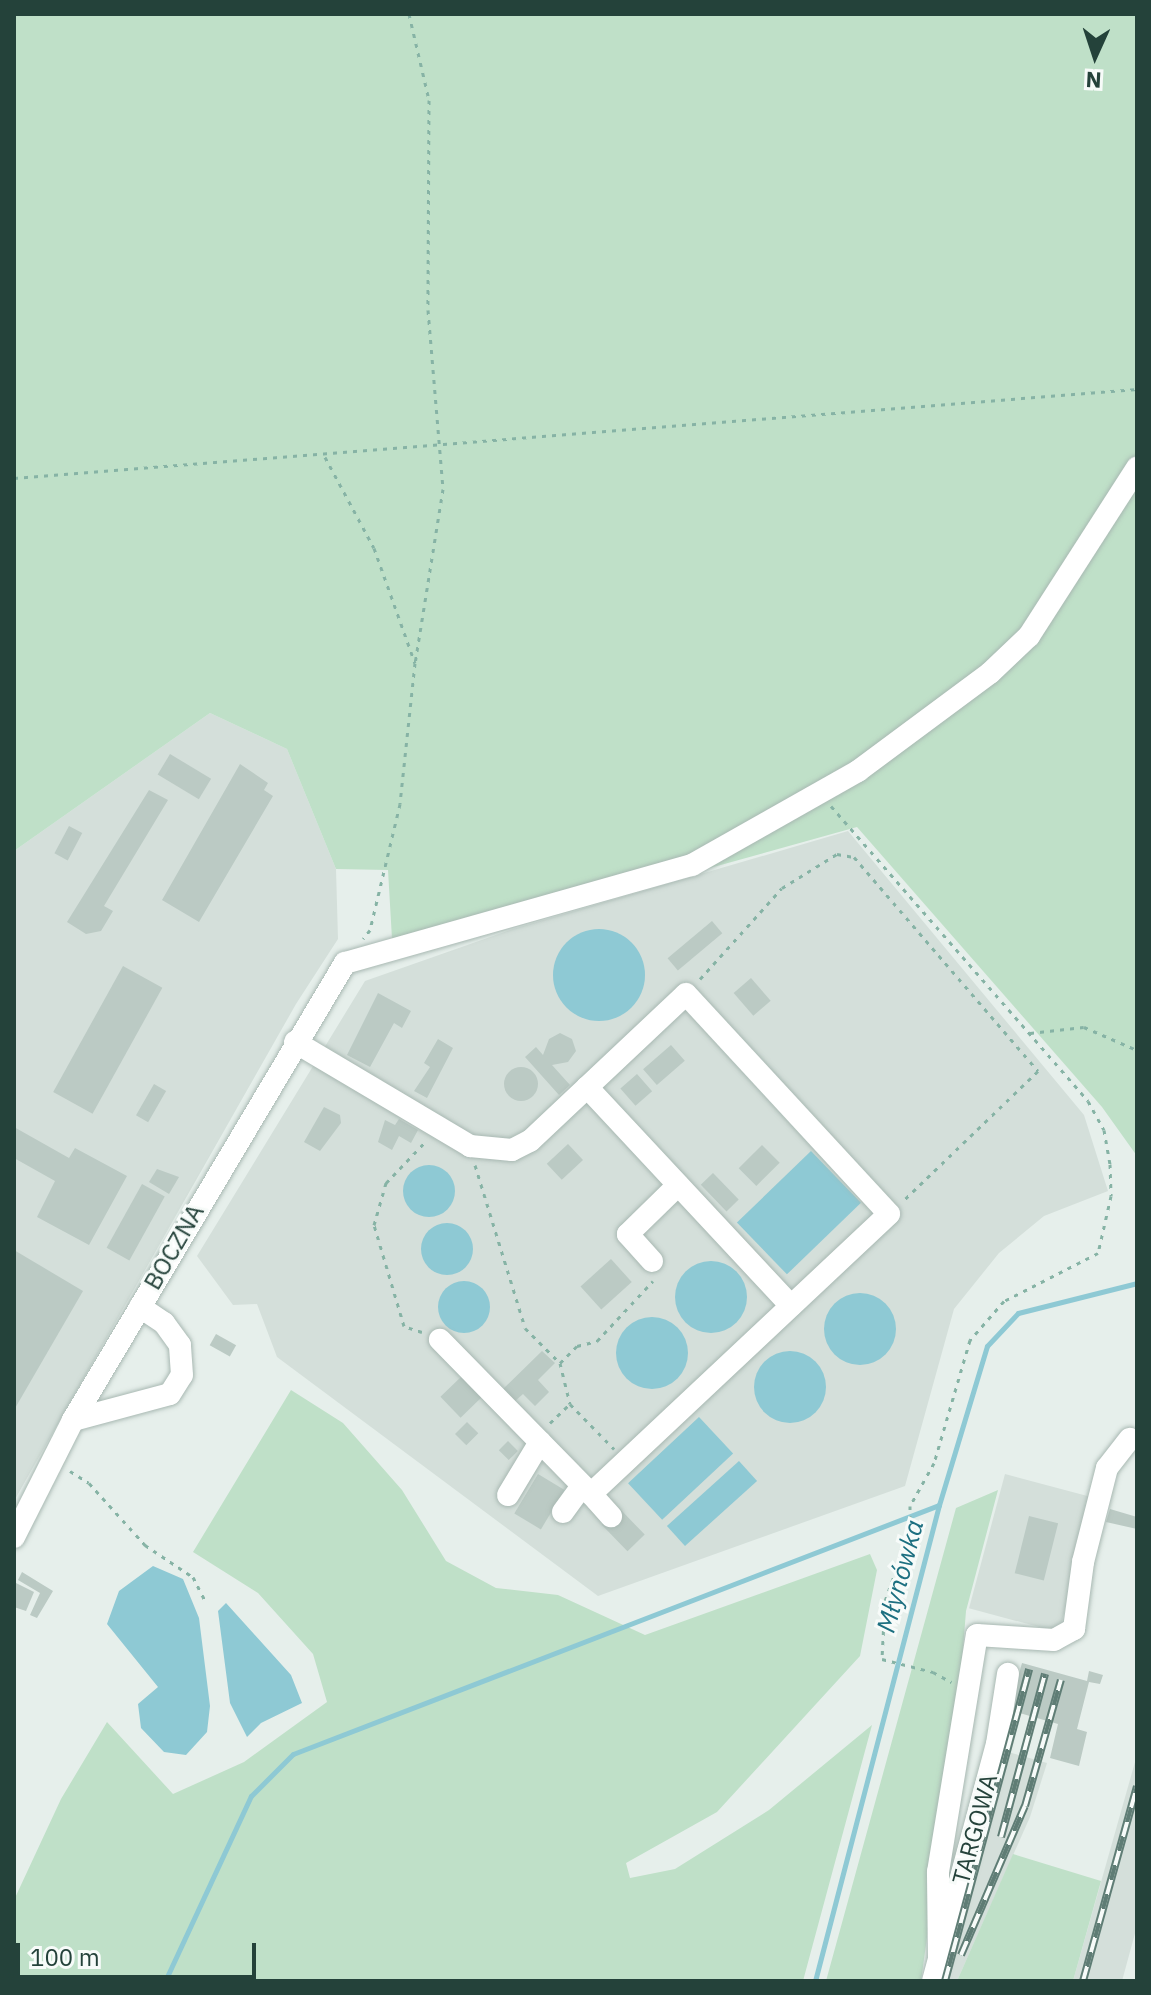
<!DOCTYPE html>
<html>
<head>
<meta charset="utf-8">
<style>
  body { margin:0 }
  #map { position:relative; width:1151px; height:1995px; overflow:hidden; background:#e6efeb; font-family:"IBM Plex Sans",sans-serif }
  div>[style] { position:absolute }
  .built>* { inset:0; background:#d4dfda; transform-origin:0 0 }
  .green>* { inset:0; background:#bfe0c8 }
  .water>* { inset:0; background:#8ec9d4; transform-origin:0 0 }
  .round { border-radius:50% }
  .stream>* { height:5px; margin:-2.5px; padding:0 2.5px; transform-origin:2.5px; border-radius:2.5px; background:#8ec9d4 }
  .building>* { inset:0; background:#bbcac4; transform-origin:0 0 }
  .path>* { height:3px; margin-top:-1.5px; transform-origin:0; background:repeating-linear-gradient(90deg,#86b3a5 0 4px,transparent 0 10px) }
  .roads { filter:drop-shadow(0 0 2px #a8b8b2) drop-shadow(0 0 2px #a8b8b2) }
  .minor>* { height:22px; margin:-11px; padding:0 11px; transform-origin:11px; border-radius:11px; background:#fff }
  .rail>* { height:8px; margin-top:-4px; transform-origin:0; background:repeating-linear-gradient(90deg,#f7fbf9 0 15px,#5f7d75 0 30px); box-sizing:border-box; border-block:2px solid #5f7d75 }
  span { translate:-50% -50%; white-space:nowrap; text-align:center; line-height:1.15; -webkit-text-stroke:6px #f7fbf9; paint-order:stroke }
  .street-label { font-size:24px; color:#24423a }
  .water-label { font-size:26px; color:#1c6f80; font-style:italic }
  .frame { position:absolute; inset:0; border:16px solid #24423a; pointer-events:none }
  .north { position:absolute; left:1055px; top:16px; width:80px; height:80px; -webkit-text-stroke:6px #f7fbf9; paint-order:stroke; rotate:183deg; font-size:22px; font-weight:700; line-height:32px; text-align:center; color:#24423a }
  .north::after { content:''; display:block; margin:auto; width:28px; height:36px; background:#24423a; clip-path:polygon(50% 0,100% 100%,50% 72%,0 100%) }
  .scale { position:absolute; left:16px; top:1943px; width:240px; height:36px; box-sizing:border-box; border:4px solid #24423a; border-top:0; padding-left:10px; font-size:24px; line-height:28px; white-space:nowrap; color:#24423a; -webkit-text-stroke:6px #f7fbf9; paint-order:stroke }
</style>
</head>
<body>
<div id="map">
  <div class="built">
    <i style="clip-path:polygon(210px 713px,287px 749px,336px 869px,338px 939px,296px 1004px,14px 1501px,14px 851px)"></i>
    <i style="clip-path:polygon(848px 831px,1084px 1115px,1108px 1191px,1044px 1216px,999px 1253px,954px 1309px,905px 1486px,598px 1596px,277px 1357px,257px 1304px,233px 1305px,197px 1256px,365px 981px,513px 929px)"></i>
    <i style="left:1005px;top:1474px;width:93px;height:139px;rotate:15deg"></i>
    <i style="clip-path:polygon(1001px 1750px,1047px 1763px,1030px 1817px,957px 1981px,940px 1981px)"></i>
    <i style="clip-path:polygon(1137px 1755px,1137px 1926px,1122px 1981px,1073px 1981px)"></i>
  </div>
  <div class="green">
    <i style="clip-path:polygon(14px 14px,1137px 14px,1137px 1156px,1102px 1107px,857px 827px,699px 871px,392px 939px,388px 870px,336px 869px,287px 749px,210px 713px,14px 851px)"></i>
    <i style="clip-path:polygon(291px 1390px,343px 1423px,402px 1490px,446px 1561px,496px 1588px,558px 1595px,645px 1635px,870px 1554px,877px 1570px,860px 1656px,717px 1812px,626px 1863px,630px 1878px,675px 1869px,769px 1810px,872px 1725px,803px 1981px,14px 1981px,14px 1900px,61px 1799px,107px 1722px,173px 1794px,244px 1762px,327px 1702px,313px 1654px,258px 1593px,193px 1552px)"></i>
    <i style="clip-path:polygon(998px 1490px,966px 1611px,958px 1712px,921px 1981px,826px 1981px,956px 1508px)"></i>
    <i style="clip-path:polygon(1013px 1854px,1101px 1881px,1073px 1981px,957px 1981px)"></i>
  </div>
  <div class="water">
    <i class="round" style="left:553px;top:929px;width:92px;height:92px"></i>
    <i style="left:811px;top:1151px;width:72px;height:103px;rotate:46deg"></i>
    <i class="round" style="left:403px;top:1165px;width:52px;height:52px"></i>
    <i class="round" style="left:421px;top:1223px;width:52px;height:52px"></i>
    <i class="round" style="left:675px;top:1261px;width:72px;height:72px"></i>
    <i class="round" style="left:438px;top:1281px;width:52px;height:52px"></i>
    <i class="round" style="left:824px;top:1293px;width:72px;height:72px"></i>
    <i class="round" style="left:616px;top:1317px;width:72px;height:72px"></i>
    <i class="round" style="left:754px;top:1351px;width:72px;height:72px"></i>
    <i style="left:699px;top:1417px;width:50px;height:97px;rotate:47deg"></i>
    <i style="left:739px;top:1461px;width:27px;height:97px;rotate:48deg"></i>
    <i style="clip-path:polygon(153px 1566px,183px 1579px,199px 1618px,210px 1706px,207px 1732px,186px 1755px,164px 1752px,141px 1728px,138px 1704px,158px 1687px,107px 1624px,119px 1591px)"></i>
    <i style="clip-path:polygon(226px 1603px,291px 1675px,302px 1703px,261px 1723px,247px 1737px,230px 1703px,218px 1611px)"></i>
  </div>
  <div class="stream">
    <i style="left:165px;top:1981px;width:204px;rotate:-65.1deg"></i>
    <i style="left:251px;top:1796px;width:59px;rotate:-45deg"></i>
    <i style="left:293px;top:1754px;width:692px;rotate:-21.08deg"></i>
    <i style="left:815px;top:1981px;width:492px;rotate:-75.4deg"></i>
    <i style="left:939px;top:1505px;width:166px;rotate:-73.2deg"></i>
    <i style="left:987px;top:1346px;width:45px;rotate:-46.8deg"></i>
    <i style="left:1018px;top:1313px;width:123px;rotate:-14.1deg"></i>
  </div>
  <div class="building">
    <i style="left:170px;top:754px;width:48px;height:24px;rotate:31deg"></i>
    <i style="clip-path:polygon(240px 764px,268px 783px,264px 790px,273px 796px,199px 922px,162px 900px)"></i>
    <i style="clip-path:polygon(149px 790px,168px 800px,104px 906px,113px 911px,101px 931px,86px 934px,67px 922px)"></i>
    <i style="left:69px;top:826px;width:15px;height:31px;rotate:28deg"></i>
    <i style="left:712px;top:921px;width:16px;height:58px;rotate:50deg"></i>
    <i style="left:123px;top:966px;width:45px;height:144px;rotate:29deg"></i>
    <i style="left:751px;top:978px;width:30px;height:23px;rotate:49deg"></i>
    <i style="clip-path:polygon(378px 993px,411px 1011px,402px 1028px,394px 1023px,370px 1067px,347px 1055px)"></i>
    <i style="clip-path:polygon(560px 1033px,572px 1039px,576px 1051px,568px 1062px,552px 1065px,570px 1085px,559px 1095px,525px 1057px,536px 1047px,543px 1055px,549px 1039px)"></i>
    <i style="clip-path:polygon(438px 1039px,453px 1048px,427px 1098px,414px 1091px,430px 1067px,424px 1063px)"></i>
    <i style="left:671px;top:1045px;width:21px;height:37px;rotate:49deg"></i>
    <i class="round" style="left:504px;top:1067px;width:34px;height:34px"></i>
    <i style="left:637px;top:1074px;width:23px;height:22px;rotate:49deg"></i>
    <i style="left:154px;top:1084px;width:14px;height:36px;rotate:30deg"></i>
    <i style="clip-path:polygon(324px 1107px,340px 1115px,341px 1123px,320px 1151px,304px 1142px)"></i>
    <i style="clip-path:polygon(399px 1119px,418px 1130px,411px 1143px,399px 1136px,392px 1150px,378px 1142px,385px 1120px,395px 1125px)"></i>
    <i style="clip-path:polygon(14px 1127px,69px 1158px,75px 1148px,127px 1176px,89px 1245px,37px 1217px,55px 1181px,14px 1158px)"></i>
    <i style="left:568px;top:1144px;width:22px;height:29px;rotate:47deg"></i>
    <i style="left:762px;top:1145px;width:25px;height:33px;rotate:45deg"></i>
    <i style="clip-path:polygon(157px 1169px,179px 1177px,169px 1194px,149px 1182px)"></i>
    <i style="left:713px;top:1173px;width:37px;height:17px;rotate:46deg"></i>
    <i style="left:142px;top:1184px;width:26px;height:73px;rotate:29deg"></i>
    <i style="clip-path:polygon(14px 1250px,83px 1291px,14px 1410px)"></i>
    <i style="left:611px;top:1259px;width:31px;height:41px;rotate:48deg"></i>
    <i style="left:216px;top:1334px;width:23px;height:13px;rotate:29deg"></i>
    <i style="clip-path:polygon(542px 1351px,555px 1363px,538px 1380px,549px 1392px,535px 1406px,523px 1394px,514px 1402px,503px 1389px)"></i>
    <i style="left:462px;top:1376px;width:29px;height:30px;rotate:46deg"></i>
    <i style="left:467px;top:1422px;width:16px;height:17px;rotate:45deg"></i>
    <i style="left:508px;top:1441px;width:14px;height:13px;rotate:45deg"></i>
    <i style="left:538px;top:1474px;width:31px;height:46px;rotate:31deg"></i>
    <i style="left:619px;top:1508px;width:37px;height:24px;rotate:46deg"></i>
    <i style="clip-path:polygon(1110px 1509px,1137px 1517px,1137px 1529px,1106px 1522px)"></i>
    <i style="left:1029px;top:1516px;width:30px;height:59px;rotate:14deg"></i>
    <i style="clip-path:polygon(22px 1572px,53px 1591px,37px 1618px,30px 1615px,40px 1593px,18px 1580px)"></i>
    <i style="clip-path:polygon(16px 1583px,34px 1592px,26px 1611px,14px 1607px)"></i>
    <i style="clip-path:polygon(1022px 1663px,1087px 1681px,1089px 1671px,1103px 1675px,1100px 1684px,1089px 1682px,1077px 1729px,1087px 1732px,1079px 1766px,1050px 1758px,1058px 1724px,1009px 1710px)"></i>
  </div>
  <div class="path">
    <i style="left:409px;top:14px;width:88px;rotate:76.9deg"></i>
    <i style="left:429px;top:100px;width:210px;rotate:90.3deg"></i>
    <i style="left:428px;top:310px;width:180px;rotate:85.2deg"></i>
    <i style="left:443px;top:489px;width:176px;rotate:99.1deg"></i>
    <i style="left:325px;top:457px;width:103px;rotate:61.7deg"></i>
    <i style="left:374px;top:548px;width:122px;rotate:70.4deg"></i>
    <i style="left:415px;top:663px;width:142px;rotate:96.1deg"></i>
    <i style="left:400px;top:804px;width:130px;rotate:103.4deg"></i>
    <i style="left:370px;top:930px;width:11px;rotate:128deg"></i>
    <i style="left:14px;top:478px;width:1127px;rotate:-4.53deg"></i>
    <i style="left:831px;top:806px;width:391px;rotate:48.9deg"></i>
    <i style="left:1088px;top:1101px;width:33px;rotate:61deg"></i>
    <i style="left:1104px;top:1130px;width:35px;rotate:80deg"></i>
    <i style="left:1110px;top:1164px;width:32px;rotate:88deg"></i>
    <i style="left:1111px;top:1196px;width:58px;rotate:102.8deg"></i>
    <i style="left:1098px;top:1253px;width:106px;rotate:152.9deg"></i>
    <i style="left:1004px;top:1301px;width:52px;rotate:131.1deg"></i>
    <i style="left:970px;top:1340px;width:128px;rotate:106.3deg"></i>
    <i style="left:934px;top:1463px;width:49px;rotate:119.2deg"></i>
    <i style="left:910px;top:1506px;width:25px;rotate:90deg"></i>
    <i style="left:910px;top:1531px;width:74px;rotate:109.7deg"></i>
    <i style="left:885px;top:1601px;width:58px;rotate:93deg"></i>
    <i style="left:882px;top:1659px;width:53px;rotate:14.3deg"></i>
    <i style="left:933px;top:1672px;width:21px;rotate:29deg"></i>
    <i style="left:700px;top:979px;width:122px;rotate:-48deg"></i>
    <i style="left:782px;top:888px;width:65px;rotate:-31.7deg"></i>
    <i style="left:837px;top:854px;width:17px;rotate:10deg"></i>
    <i style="left:854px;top:857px;width:282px;rotate:49.3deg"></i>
    <i style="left:1038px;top:1071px;width:189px;rotate:136.1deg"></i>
    <i style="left:1030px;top:1033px;width:54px;rotate:-6.3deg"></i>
    <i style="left:1084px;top:1027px;width:58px;rotate:23.5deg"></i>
    <i style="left:475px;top:1165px;width:170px;rotate:72.9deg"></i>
    <i style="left:525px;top:1328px;width:49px;rotate:45deg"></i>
    <i style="left:560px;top:1363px;width:42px;rotate:76.3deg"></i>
    <i style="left:570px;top:1404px;width:63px;rotate:45.6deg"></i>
    <i style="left:422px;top:1332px;width:19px;rotate:-162deg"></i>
    <i style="left:404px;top:1326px;width:105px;rotate:-106.5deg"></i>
    <i style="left:374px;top:1225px;width:44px;rotate:-74.1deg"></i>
    <i style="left:386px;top:1183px;width:57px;rotate:-46.4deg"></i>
    <i style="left:560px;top:1363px;width:24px;rotate:-45deg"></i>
    <i style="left:577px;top:1346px;width:21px;rotate:-14deg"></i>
    <i style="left:597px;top:1341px;width:82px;rotate:-47deg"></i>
    <i style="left:550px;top:1423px;width:28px;rotate:-44deg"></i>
    <i style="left:70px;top:1471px;width:22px;rotate:32deg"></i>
    <i style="left:89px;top:1483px;width:84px;rotate:47.9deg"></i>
    <i style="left:145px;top:1545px;width:58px;rotate:33.7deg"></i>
    <i style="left:193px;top:1577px;width:25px;rotate:63deg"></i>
  </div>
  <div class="roads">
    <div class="minor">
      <i style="left:295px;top:1042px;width:204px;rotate:30.7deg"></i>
      <i style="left:470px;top:1146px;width:42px;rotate:5.4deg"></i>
      <i style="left:512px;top:1150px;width:20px;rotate:-27deg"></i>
      <i style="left:530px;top:1141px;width:214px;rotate:-43.3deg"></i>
      <i style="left:686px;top:994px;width:299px;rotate:47.3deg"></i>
      <i style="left:889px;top:1214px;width:409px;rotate:136.8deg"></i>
      <i style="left:591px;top:1494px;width:216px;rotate:-134.4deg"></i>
      <i style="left:587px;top:1087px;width:299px;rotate:47deg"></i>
      <i style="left:652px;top:1261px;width:36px;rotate:-132deg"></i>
      <i style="left:628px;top:1234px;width:70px;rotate:-44.4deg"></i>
      <i style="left:73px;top:1420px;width:100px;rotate:-15deg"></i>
      <i style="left:170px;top:1394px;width:22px;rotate:-58deg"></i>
      <i style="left:182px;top:1375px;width:30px;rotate:-94deg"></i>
      <i style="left:180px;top:1345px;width:27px;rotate:-126deg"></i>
      <i style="left:164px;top:1323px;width:29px;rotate:-146deg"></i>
      <i style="left:591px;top:1494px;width:30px;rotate:48deg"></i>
      <i style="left:508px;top:1495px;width:62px;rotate:-58.9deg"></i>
      <i style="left:563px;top:1512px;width:32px;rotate:-54deg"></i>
      <i style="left:14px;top:1537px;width:131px;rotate:-63.2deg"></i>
      <i style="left:73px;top:1420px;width:532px;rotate:-59.24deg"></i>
      <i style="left:345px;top:963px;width:361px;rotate:-15.8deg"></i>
      <i style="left:692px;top:865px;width:191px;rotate:-29.5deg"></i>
      <i style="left:858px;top:771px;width:164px;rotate:-36.6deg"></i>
      <i style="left:990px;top:673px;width:54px;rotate:-43.5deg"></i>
      <i style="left:1029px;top:636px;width:200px;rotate:-57.3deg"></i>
      <i style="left:939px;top:1958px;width:86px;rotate:-90.7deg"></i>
      <i style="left:938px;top:1872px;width:240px;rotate:-80.7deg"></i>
      <i style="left:977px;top:1635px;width:77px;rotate:3.7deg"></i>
      <i style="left:1054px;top:1640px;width:23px;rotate:-29deg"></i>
      <i style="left:1074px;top:1629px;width:68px;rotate:-82.3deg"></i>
      <i style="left:1083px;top:1562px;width:97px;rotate:-75.7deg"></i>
      <i style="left:1107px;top:1468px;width:37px;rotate:-52deg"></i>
      <i style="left:933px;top:1981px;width:245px;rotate:-74.9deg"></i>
      <i style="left:997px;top:1744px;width:71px;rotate:-81.1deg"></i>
    </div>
  </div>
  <div class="rail">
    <i style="left:1001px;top:1837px;width:169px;rotate:-74.9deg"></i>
    <i style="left:961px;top:1955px;width:162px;rotate:-66.8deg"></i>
    <i style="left:1025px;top:1806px;width:131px;rotate:-74.1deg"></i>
    <i style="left:945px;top:1981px;width:323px;rotate:-74.9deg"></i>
    <i style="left:1083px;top:1981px;width:202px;rotate:-74.5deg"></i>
  </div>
  <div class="street-label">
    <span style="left:174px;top:1247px;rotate:-60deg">BOCZNA</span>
    <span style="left:975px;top:1829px;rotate:-75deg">TARGOWA</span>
  </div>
  <div class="water-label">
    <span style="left:900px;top:1576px;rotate:-75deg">Młynówka</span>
  </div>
  <div class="frame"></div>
  <div class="north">N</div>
  <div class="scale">100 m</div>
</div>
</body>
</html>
